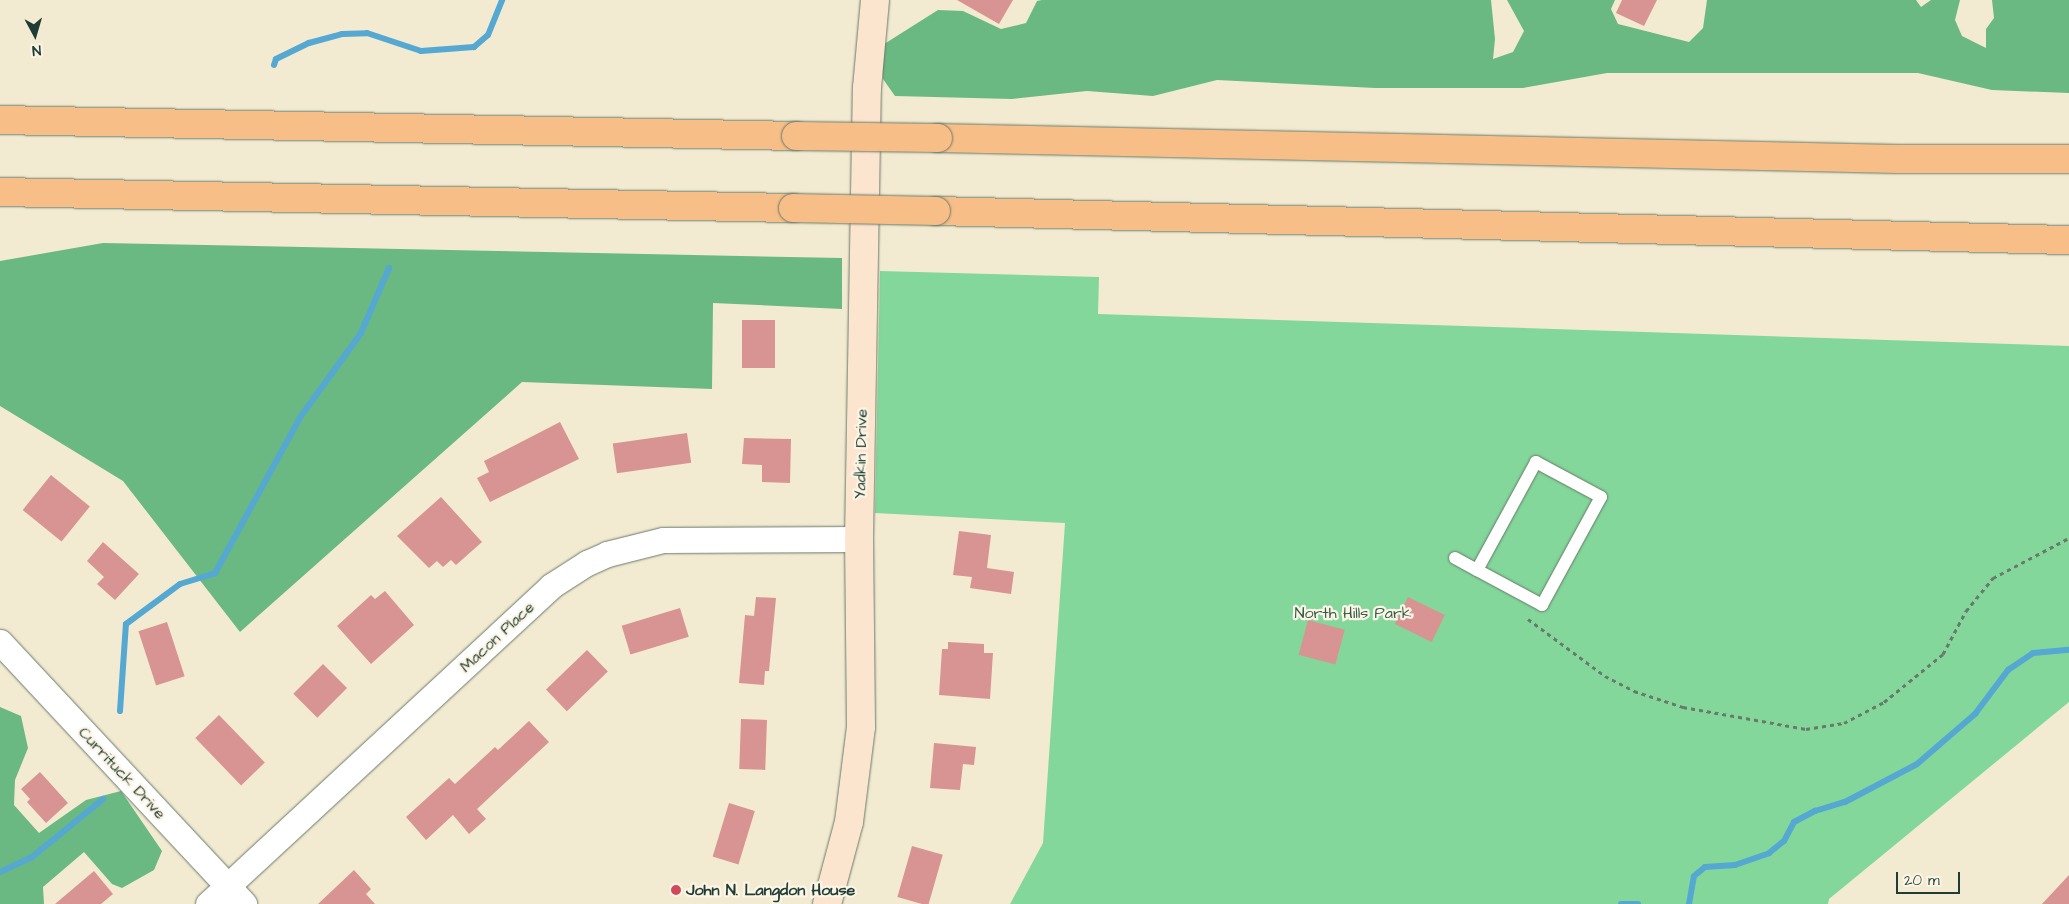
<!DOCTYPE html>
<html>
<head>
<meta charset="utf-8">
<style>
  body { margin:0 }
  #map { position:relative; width:2069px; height:904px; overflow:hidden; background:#f2ebd1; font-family:"Architects Daughter",sans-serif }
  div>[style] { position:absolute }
  .green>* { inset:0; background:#83d79a }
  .forest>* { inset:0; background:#6ab882 }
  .stream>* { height:6px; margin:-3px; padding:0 3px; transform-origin:3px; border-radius:3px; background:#55a8d1 }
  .building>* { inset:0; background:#d89492; transform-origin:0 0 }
  .path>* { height:3px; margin-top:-1.5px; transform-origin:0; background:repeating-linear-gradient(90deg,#697a6b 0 4px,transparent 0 8px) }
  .roads { filter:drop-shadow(0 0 1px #697a6b) drop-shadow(0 0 1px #697a6b) }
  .lane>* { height:12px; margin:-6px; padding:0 6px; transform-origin:6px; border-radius:6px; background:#fff }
  .street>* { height:25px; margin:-12.5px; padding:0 12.5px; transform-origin:12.5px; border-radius:12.5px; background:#fff }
  .secondary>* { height:28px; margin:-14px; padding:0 14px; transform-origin:14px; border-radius:14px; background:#fce5cf }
  .highway>* { height:28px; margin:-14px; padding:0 14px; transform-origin:14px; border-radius:14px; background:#f7be87 }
  .bridges { filter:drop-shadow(0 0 1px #697a6b) drop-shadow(0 0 1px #697a6b) }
  .highway-bridge>* { height:28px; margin:-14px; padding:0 14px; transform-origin:14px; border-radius:14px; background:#f7be87 }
  .dots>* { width:14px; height:14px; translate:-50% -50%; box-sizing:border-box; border:2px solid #fcf5e5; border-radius:50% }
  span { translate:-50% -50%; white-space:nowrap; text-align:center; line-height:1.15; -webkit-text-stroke:4.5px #fcf5e5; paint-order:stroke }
  .street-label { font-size:16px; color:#1f3d34 }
  .park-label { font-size:16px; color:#335c48 }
  .poi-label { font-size:16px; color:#1f3d34; font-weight:700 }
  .left { translate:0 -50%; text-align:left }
  .north { position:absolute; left:10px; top:10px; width:50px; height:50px; -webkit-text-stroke:4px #fcf5e5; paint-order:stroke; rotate:174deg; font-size:14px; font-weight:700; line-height:20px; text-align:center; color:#1f3d34 }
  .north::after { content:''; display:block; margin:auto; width:18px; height:22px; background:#1f3d34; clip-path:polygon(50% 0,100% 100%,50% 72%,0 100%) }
  .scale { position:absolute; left:1896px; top:872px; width:64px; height:22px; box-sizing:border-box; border:2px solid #1f3d34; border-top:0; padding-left:6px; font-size:15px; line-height:18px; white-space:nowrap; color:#1f3d34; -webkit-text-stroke:4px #fcf5e5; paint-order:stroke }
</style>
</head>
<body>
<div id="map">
  <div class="green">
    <i style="clip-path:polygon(880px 271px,1099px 277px,1098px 314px,2069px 346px,2069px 702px,1829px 899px,1828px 904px,1010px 904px,1043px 843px,1065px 523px,875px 513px)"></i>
  </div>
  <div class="forest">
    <i style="clip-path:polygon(1042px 0,1491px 0,1495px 39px,1493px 59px,1513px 52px,1524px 31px,1507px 0,1615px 0,1611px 9px,1618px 24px,1689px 42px,1703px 28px,1707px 0,1916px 0,1921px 7px,1931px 0,1960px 0,1955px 20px,1962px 36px,1986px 48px,1986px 29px,1994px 18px,1992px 0,2069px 0,2069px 93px,1992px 90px,1918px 73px,1607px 73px,1523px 88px,1375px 88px,1217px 80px,1153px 96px,1087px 91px,1012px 99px,895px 96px,883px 79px,881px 46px,938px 10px,963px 11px,1001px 29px,1026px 23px,1037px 1px)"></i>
    <i style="clip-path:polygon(103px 243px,842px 258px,842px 309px,713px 303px,712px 389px,522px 382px,240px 632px,123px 481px,0 406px,0 261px)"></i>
    <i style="clip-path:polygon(0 707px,21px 716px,28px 748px,15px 780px,14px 805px,39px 833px,86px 800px,121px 791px,162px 851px,154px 870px,122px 888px,112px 884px,84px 852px,43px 887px,44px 904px,0 904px)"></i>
  </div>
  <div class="stream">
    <i style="left:274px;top:65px;width:6px;rotate:-72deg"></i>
    <i style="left:276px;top:59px;width:37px;rotate:-26deg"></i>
    <i style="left:309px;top:43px;width:34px;rotate:-15deg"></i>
    <i style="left:342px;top:34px;width:25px;rotate:-2deg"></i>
    <i style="left:367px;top:33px;width:57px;rotate:18.4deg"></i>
    <i style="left:421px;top:51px;width:53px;rotate:-4.3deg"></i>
    <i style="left:474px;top:47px;width:18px;rotate:-41deg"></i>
    <i style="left:488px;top:35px;width:38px;rotate:-68deg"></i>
    <i style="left:120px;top:711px;width:87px;rotate:-86.1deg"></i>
    <i style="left:126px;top:624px;width:67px;rotate:-36.5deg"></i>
    <i style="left:180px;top:584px;width:37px;rotate:-17deg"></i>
    <i style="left:215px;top:573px;width:179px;rotate:-61.3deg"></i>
    <i style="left:301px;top:416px;width:102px;rotate:-54.1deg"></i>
    <i style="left:361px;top:333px;width:71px;rotate:-66.7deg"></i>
    <i style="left:0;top:872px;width:35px;rotate:-25deg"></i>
    <i style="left:32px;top:857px;width:92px;rotate:-39.2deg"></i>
    <i style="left:1621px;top:904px;width:17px"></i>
    <i style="left:1689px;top:904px;width:28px;rotate:-80deg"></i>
    <i style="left:1694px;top:876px;width:14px;rotate:-39deg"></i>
    <i style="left:1705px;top:867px;width:30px;rotate:-4deg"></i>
    <i style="left:1735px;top:865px;width:36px;rotate:-19deg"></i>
    <i style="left:1769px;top:853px;width:19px;rotate:-39deg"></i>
    <i style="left:1784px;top:841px;width:21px;rotate:-62deg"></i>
    <i style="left:1794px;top:822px;width:24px;rotate:-28deg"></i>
    <i style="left:1815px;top:811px;width:31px;rotate:-17deg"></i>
    <i style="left:1845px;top:802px;width:81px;rotate:-27.8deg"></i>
    <i style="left:1917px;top:764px;width:77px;rotate:-40.8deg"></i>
    <i style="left:1975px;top:714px;width:55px;rotate:-53.1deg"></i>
    <i style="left:2008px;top:670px;width:30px;rotate:-34deg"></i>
    <i style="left:2033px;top:653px;width:36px;rotate:-5deg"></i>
  </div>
  <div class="building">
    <i style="clip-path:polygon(957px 0,1013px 0,999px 24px)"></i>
    <i style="clip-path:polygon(1622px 0,1657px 0,1644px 26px,1616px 13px)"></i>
    <i style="left:742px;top:320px;width:33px;height:48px"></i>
    <i style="clip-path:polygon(560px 422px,579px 459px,490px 502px,477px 478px,489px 472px,484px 461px)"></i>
    <i style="left:687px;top:433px;width:30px;height:75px;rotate:82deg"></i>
    <i style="clip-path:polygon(744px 438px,791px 439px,790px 483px,762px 482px,762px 465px,742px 464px)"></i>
    <i style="left:51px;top:475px;width:50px;height:45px;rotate:39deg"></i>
    <i style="clip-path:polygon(441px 497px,482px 542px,456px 565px,451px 560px,443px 567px,437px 561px,429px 568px,397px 536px)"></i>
    <i style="clip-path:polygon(959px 531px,991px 535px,987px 568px,1014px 572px,1011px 594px,970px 588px,972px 577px,953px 575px)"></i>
    <i style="clip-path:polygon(103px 542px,139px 574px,115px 600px,97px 584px,104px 577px,87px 561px)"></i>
    <i style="clip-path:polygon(385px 591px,414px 625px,371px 664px,337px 626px,371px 595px,375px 599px)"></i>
    <i style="clip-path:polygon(756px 597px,776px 598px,769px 671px,765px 671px,764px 685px,739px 683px,745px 615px,754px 616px)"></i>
    <i style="left:1408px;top:597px;width:41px;height:30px;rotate:26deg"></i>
    <i style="left:680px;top:608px;width:30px;height:61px;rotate:73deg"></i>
    <i style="left:1308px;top:620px;width:38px;height:36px;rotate:15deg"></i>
    <i style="left:167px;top:622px;width:57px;height:30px;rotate:72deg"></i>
    <i style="clip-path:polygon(948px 642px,984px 644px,984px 653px,993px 653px,990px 699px,939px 695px,942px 649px,948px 649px)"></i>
    <i style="left:587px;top:650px;width:30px;height:57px;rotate:46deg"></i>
    <i style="left:323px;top:664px;width:34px;height:42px;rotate:45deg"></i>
    <i style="left:219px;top:715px;width:66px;height:33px;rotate:46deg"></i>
    <i style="left:741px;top:719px;width:26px;height:50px;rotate:2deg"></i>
    <i style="clip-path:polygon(529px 721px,549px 742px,477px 809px,486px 819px,469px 834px,453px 815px,426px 840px,406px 817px,449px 778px,455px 784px,495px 747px,498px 750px)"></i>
    <i style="clip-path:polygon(934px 743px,976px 747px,974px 765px,963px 764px,960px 790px,930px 788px)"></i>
    <i style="clip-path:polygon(40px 772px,68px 803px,46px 823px,27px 802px,30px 799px,21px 789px)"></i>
    <i style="left:729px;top:803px;width:27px;height:56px;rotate:17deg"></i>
    <i style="left:912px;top:846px;width:32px;height:53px;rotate:16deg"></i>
    <i style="clip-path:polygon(354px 870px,371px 889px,366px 894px,375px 904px,318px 904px)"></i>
    <i style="clip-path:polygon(94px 871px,113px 894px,101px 904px,55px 904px)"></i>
    <i style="clip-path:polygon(2069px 875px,2069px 904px,2042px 904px)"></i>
  </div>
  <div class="path">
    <i style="left:1528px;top:619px;width:96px;rotate:36.5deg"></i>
    <i style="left:1605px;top:676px;width:33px;rotate:27deg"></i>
    <i style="left:1634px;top:691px;width:52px;rotate:18.1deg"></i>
    <i style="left:1683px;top:707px;width:125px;rotate:10.1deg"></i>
    <i style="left:1806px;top:729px;width:38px;rotate:-9deg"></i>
    <i style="left:1844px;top:723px;width:45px;rotate:-27.7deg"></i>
    <i style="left:1884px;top:702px;width:76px;rotate:-39.1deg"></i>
    <i style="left:1943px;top:654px;width:49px;rotate:-61.9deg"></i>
    <i style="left:1966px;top:611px;width:43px;rotate:-50.7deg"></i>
    <i style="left:1993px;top:578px;width:86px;rotate:-27.8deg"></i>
  </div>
  <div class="roads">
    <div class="lane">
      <i style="left:1455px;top:558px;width:25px;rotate:29deg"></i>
      <i style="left:1477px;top:570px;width:74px;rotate:28.3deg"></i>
      <i style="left:1542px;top:605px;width:123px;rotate:-61.4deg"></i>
      <i style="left:1601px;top:497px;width:74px;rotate:-151.7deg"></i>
      <i style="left:1536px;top:462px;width:123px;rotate:118.6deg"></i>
    </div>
    <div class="street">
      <i style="left:0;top:642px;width:358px;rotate:47deg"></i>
      <i style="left:208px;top:904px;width:468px;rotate:-42.8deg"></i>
      <i style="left:551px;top:586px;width:43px;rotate:-32.6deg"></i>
      <i style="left:587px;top:563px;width:22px;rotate:-24deg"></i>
      <i style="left:607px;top:554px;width:58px;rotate:-14deg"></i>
      <i style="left:663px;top:540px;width:196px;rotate:-0.3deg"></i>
    </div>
    <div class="secondary">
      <i style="left:827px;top:904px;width:85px;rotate:-75deg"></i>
      <i style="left:849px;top:822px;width:96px;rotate:-82.8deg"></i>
      <i style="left:861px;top:727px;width:188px;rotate:-90.6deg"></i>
      <i style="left:859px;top:539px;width:451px;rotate:-89deg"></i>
      <i style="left:867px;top:88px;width:88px;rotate:-84.8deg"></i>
    </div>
    <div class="highway">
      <i style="left:0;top:120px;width:796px;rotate:1.15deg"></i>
      <i style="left:938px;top:138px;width:960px;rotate:1.25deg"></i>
      <i style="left:1898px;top:159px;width:171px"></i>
      <i style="left:0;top:192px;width:793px;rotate:1.16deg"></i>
      <i style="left:936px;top:211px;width:1133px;rotate:1.47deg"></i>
    </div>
  </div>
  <div class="bridges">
    <div class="highway-bridge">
      <i style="left:796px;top:136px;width:142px;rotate:0.8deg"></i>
      <i style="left:793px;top:208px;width:143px;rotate:1.2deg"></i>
    </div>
  </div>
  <div class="dots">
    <i style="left:676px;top:890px;background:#d1495b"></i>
  </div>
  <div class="street-label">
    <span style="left:861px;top:454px;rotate:-89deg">Yadkin Drive</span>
    <span style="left:497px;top:637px;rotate:-43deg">Macon Place</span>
    <span style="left:122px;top:773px;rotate:47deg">Currituck Drive</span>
  </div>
  <div class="park-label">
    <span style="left:1353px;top:613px">North Hills Park</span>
  </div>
  <div class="poi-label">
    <span class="left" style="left:686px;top:890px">John N. Langdon House</span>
  </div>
  <div class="north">N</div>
  <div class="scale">20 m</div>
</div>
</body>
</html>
